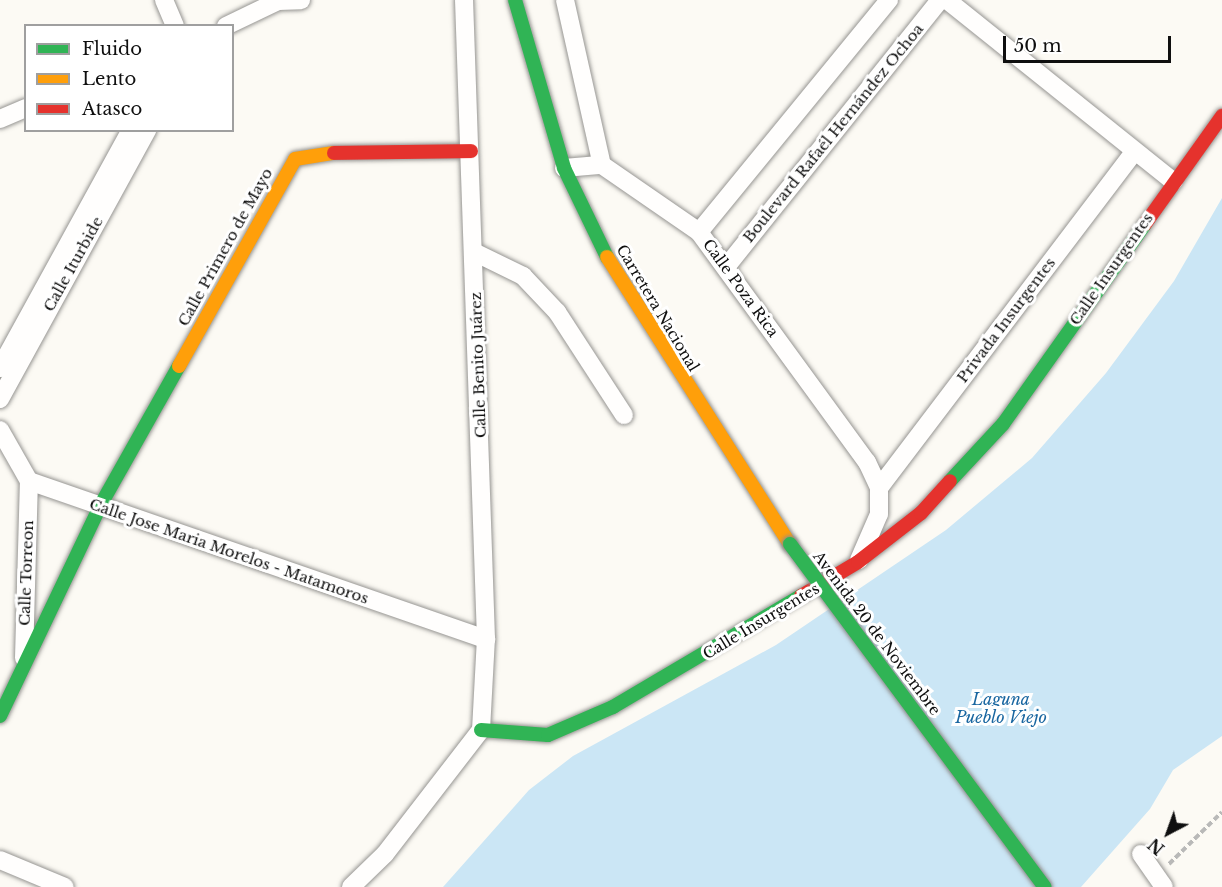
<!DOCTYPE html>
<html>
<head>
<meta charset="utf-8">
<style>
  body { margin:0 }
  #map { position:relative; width:1222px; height:887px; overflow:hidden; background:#fcfaf4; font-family:"Libre Baskerville",serif }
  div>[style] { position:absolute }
  .water>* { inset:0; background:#cbe6f5 }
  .path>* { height:4px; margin-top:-2px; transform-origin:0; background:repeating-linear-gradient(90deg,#b9b9b8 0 6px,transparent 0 9px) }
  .roads { filter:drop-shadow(0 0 2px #969592) drop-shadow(0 0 2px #969592) }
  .street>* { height:18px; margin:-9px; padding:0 9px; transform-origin:9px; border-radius:9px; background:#fffefd }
  .fast>* { height:14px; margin:-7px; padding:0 7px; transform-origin:7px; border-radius:7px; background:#30b455 }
  .slow>* { height:14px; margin:-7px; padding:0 7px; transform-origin:7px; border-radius:7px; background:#ff9f0a }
  .jam>* { height:14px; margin:-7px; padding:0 7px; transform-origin:7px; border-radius:7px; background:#e5322d }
  .bridges { filter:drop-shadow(0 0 2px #8c8b89) drop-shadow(0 0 2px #8c8b89) }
  .fast-bridge>* { height:14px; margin:-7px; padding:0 7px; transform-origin:7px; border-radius:7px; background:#30b455 }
  span { translate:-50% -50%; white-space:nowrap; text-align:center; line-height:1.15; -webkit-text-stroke:6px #fff; paint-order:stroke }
  .street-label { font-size:15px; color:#0f0f0f }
  .water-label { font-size:16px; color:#1966a0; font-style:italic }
  .legend { position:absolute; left:24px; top:24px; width:210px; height:108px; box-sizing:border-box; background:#fff; border:2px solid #9f9f9f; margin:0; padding:8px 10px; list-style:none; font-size:18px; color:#0f0f0f }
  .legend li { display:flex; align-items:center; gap:12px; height:30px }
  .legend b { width:30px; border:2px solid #9f9f9f }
  .north { position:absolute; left:1138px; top:803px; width:60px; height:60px; -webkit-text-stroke:4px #fff; paint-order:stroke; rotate:221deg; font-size:16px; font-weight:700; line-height:24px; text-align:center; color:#0f0f0f }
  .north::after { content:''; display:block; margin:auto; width:21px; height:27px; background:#0f0f0f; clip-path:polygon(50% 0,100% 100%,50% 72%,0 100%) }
  .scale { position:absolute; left:1003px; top:36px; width:168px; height:27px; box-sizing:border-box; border:3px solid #0f0f0f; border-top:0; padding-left:8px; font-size:18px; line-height:21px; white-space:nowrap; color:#0f0f0f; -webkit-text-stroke:4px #fff; paint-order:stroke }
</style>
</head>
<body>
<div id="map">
  <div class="water">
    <i style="clip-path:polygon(1222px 198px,1222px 736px,1173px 770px,1150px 809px,1081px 887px,443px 887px,529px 790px,573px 756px,776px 645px,946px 530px,1032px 458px,1106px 373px,1174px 281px)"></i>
  </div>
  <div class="path">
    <i style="left:1169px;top:864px;width:74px;rotate:-44.5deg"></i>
  </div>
  <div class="roads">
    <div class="street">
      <i style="left:164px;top:0;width:28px;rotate:67deg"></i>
      <i style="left:565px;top:0;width:169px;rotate:77.4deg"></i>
      <i style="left:602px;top:165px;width:118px;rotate:34.6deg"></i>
      <i style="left:699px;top:232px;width:285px;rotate:53.9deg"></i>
      <i style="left:867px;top:462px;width:29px;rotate:65deg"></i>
      <i style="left:879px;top:488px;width:26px;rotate:90deg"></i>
      <i style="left:879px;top:514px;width:50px;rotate:113.5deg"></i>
      <i style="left:947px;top:0;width:290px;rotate:38.7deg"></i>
      <i style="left:226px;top:26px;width:58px;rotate:-25.7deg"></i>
      <i style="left:278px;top:1px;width:23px;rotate:-2deg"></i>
      <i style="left:0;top:119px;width:28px;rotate:-23deg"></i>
      <i style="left:564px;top:168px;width:38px;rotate:-5deg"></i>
      <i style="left:699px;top:232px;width:300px;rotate:-50.7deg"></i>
      <i style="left:474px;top:252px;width:55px;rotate:26.1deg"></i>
      <i style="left:523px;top:276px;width:50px;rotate:46.6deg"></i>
      <i style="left:557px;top:312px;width:123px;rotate:57deg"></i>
      <i style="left:726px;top:267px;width:342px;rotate:-51.3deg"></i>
      <i style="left:0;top:368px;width:272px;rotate:-61.2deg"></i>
      <i style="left:0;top:399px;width:307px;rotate:-61.3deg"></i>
      <i style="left:0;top:430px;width:59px;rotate:60.4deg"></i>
      <i style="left:29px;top:481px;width:484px;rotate:19.1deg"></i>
      <i style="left:879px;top:488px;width:420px;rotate:-52.8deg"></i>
      <i style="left:24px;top:658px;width:177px;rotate:-88.4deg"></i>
      <i style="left:1141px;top:854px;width:40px;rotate:55.1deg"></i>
      <i style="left:0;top:860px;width:70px;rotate:22.6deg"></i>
      <i style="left:351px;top:887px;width:47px;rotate:-44.1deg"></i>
      <i style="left:385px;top:854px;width:157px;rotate:-52.3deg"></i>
      <i style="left:481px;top:730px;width:91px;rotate:-86.9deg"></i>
      <i style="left:486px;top:639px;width:639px;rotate:-91.97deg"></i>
    </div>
    <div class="fast">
      <i style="left:515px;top:0;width:175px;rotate:73.7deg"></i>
      <i style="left:564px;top:168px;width:99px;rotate:64.2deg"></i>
      <i style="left:950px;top:481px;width:78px;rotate:-47.1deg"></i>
      <i style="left:1003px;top:424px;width:245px;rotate:-54.6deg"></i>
      <i style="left:0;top:716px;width:233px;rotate:-64.5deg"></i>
      <i style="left:100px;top:506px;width:161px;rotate:-60.6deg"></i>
      <i style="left:481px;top:730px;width:67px;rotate:4.3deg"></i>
      <i style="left:548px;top:735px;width:71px;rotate:-23.3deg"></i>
      <i style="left:613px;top:707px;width:218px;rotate:-30.6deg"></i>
    </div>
    <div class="slow">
      <i style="left:607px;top:257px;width:340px;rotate:57.5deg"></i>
      <i style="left:179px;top:366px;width:237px;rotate:-60.7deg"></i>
      <i style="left:295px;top:159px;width:39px;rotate:-9deg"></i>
    </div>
    <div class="jam">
      <i style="left:334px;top:153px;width:137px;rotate:-0.8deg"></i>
      <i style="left:1145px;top:224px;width:133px;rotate:-54.5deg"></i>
      <i style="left:801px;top:596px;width:66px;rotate:-30.8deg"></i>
      <i style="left:858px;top:562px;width:80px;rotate:-37.9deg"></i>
      <i style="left:921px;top:513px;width:43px;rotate:-47.8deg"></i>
    </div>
  </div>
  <div class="bridges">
    <div class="fast-bridge">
      <i style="left:790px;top:544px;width:427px;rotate:53.4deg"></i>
    </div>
  </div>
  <div class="street-label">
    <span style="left:833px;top:133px;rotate:-51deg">Boulevard Rafaél Hernández Ochoa</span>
    <span style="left:225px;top:247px;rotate:-61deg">Calle Primero de Mayo</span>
    <span style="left:73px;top:264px;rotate:-61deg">Calle Iturbide</span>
    <span style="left:1111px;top:269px;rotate:-55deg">Calle Insurgentes</span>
    <span style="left:741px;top:288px;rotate:54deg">Calle Poza Rica</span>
    <span style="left:658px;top:308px;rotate:59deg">Carretera Nacional</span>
    <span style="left:1006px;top:320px;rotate:-53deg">Privada Insurgentes</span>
    <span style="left:478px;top:365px;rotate:-92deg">Calle Benito Juárez</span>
    <span style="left:229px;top:551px;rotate:19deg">Calle Jose Maria Morelos - Matamoros</span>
    <span style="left:26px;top:573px;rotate:-88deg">Calle Torreon</span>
    <span style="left:761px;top:621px;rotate:-31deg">Calle Insurgentes</span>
    <span style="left:877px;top:633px;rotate:53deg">Avenida 20 de Noviembre</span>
  </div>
  <div class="water-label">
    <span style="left:1001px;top:708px">Laguna<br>Pueblo Viejo</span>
  </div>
  <ul class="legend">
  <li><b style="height:8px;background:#30b455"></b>Fluido</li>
  <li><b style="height:8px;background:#ff9f0a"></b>Lento</li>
  <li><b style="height:8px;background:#e5322d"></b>Atasco</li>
  </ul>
  <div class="north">N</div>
  <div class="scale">50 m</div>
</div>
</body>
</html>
